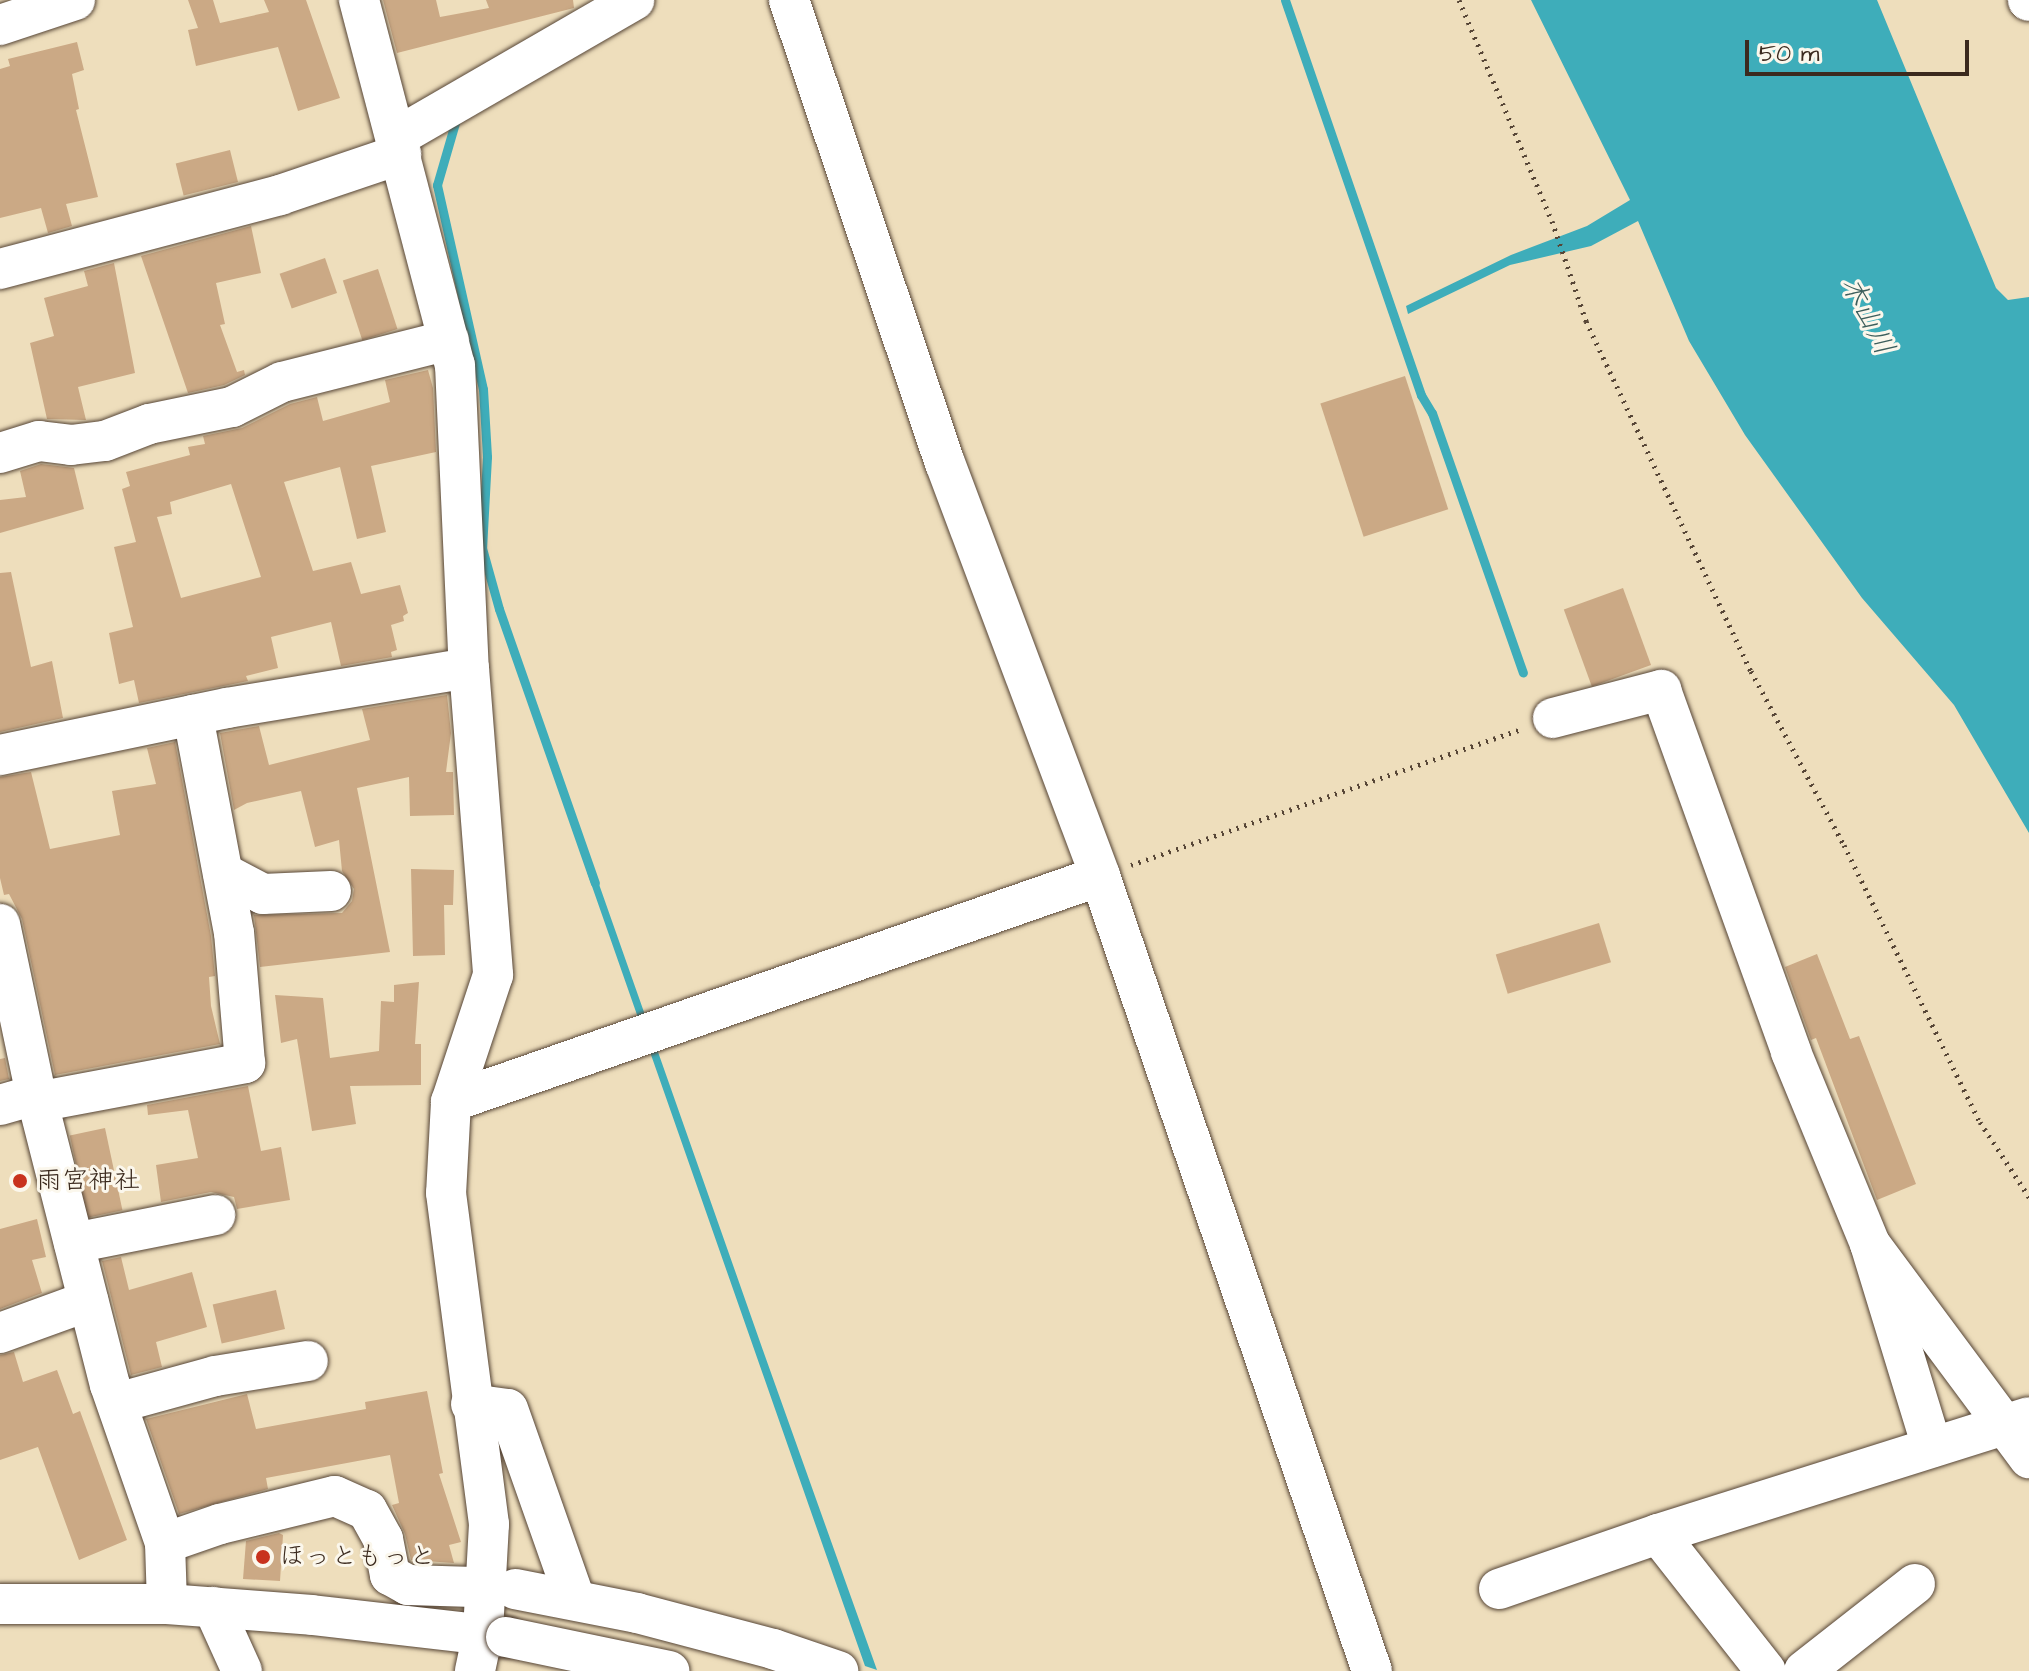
<!DOCTYPE html>
<html>
<head>
<meta charset="utf-8">
<style>
  body { margin:0 }
  #map { position:relative; width:2029px; height:1671px; overflow:hidden; background:#eedebc; font-family:"Architects Daughter","Klee One",sans-serif }
  div>[style] { position:absolute }
  .water>* { inset:0; background:#3eadba }
  .stream>* { height:9px; margin:-4.5px; padding:0 4.5px; transform-origin:4.5px; border-radius:4.5px; background:#3eadba }
  .building>* { inset:0; background:#cba985; transform-origin:0 0 }
  .path>* { height:5px; margin-top:-2.5px; transform-origin:0; background:repeating-linear-gradient(90deg,#564536 0 2px,transparent 0 8px) }
  .roads { filter:drop-shadow(0 0 2px #564536) drop-shadow(0 0 2px #564536) }
  .minor>* { height:40px; margin:-20px; padding:0 20px; transform-origin:20px; border-radius:20px; background:#fff }
  .bridges { filter:drop-shadow(0 0 2px #564536) drop-shadow(0 0 2px #564536) }
  .minor-bridge>* { height:40px; margin:-20px; padding:0 20px; transform-origin:20px; border-radius:20px; background:#fff }
  .dots>* { width:22px; height:22px; translate:-50% -50%; box-sizing:border-box; border:4px solid #fbf7ec; border-radius:50% }
  span { translate:-50% -50%; white-space:nowrap; text-align:center; line-height:1.15; -webkit-text-stroke:6px #fbf7ec; paint-order:stroke }
  .poi-label { font-size:26px; color:#3b2a1e }
  .left { translate:0 -50%; text-align:left }
  .water-label { font-size:28px; color:#3c5e5c; font-style:italic }
  .scale { position:absolute; left:1745px; top:40px; width:224px; height:36px; box-sizing:border-box; border:4px solid #3b2a1e; border-top:0; padding-left:10px; font-size:24px; line-height:28px; white-space:nowrap; color:#3b2a1e; -webkit-text-stroke:6px #fbf7ec; paint-order:stroke }
</style>
</head>
<body>
<div id="map">
  <div class="water">
    <i style="clip-path:polygon(1531px 0,1877px 0,1996px 288px,2008px 300px,2029px 297px,2029px 833px,1954px 705px,1862px 598px,1745px 435px,1689px 341px,1638px 221px,1591px 246px,1510px 265px,1408px 314px,1406px 306px,1511px 255px,1587px 226px,1630px 200px)"></i>
    <i style="clip-path:polygon(594px 870px,765px 1356px,877px 1670px,865px 1666px,587px 872px)"></i>
  </div>
  <div class="stream">
    <i style="left:1285px;top:0;width:418px;rotate:71deg"></i>
    <i style="left:1421px;top:395px;width:21px;rotate:59deg"></i>
    <i style="left:1432px;top:413px;width:275px;rotate:70.7deg"></i>
    <i style="left:457px;top:116px;width:72px;rotate:106.2deg"></i>
    <i style="left:437px;top:185px;width:209px;rotate:77.3deg"></i>
    <i style="left:483px;top:389px;width:68px;rotate:86.6deg"></i>
    <i style="left:487px;top:457px;width:91px;rotate:93.1deg"></i>
    <i style="left:482px;top:548px;width:63px;rotate:74.4deg"></i>
    <i style="left:499px;top:609px;width:290px;rotate:70.7deg"></i>
  </div>
  <div class="building">
    <i style="clip-path:polygon(188px 0,213px 0,220px 23px,269px 12px,264px 0,306px 0,340px 98px,298px 111px,278px 47px,196px 66px,188px 30px,198px 28px)"></i>
    <i style="clip-path:polygon(383px 0,436px 0,440px 17px,489px 8px,486px 0,573px 0,574px 8px,397px 53px)"></i>
    <i style="clip-path:polygon(77px 42px,84px 70px,72px 74px,79px 109px,76px 110px,98px 197px,66px 204px,72px 226px,48px 233px,41px 208px,0 218px,0 69px,10px 66px,8px 59px)"></i>
    <i style="left:230px;top:150px;width:33px;height:56px;rotate:76deg"></i>
    <i style="clip-path:polygon(251px 226px,261px 273px,216px 283px,225px 324px,220px 325px,237px 372px,244px 370px,245px 375px,224px 385px,188px 393px,141px 256px)"></i>
    <i style="left:325px;top:258px;width:37px;height:48px;rotate:71deg"></i>
    <i style="clip-path:polygon(114px 263px,135px 373px,78px 387px,86px 420px,47px 419px,30px 343px,54px 336px,44px 298px,88px 286px,84px 271px)"></i>
    <i style="left:378px;top:269px;width:63px;height:37px;rotate:72deg"></i>
    <i style="clip-path:polygon(evenodd,428px 370px,433px 388px,436px 452px,371px 466px,386px 532px,357px 539px,340px 467px,284px 482px,313px 571px,351px 562px,361px 594px,400px 585px,408px 613px,403px 616px,404px 621px,391px 625px,397px 650px,391px 652px,392px 657px,341px 666px,331px 622px,271px 637px,278px 668px,246px 676px,248px 681px,139px 703px,134px 680px,119px 684px,109px 633px,133px 627px,114px 547px,136px 542px,122px 489px,130px 486px,126px 472px,190px 455px,188px 447px,205px 444px,203px 436px,242px 428px,290px 404px,317px 397px,323px 421px,390px 402px,385px 380px,428px 370px,231px 484px,261px 577px,181px 598px,157px 517px,172px 514px,170px 502px,231px 484px)"></i>
    <i style="left:1405px;top:376px;width:140px;height:89px;rotate:72deg"></i>
    <i style="clip-path:polygon(41px 464px,74px 468px,84px 509px,0 533px,0 500px,26px 497px,20px 471px)"></i>
    <i style="clip-path:polygon(11px 572px,31px 667px,52px 661px,63px 718px,0 732px,0 573px)"></i>
    <i style="left:1623px;top:588px;width:82px;height:63px;rotate:70deg"></i>
    <i style="clip-path:polygon(447px 695px,451px 733px,446px 772px,453px 772px,454px 815px,410px 816px,409px 777px,357px 788px,390px 952px,260px 967px,254px 915px,342px 913px,352px 901px,354px 889px,342px 871px,339px 840px,315px 847px,301px 791px,247px 803px,234px 810px,220px 733px,259px 726px,269px 765px,370px 740px,362px 709px)"></i>
    <i style="clip-path:polygon(175px 742px,211px 936px,215px 976px,209px 977px,211px 1006px,220px 1044px,55px 1075px,22px 919px,9px 894px,4px 895px,0 878px,0 777px,31px 772px,50px 849px,120px 835px,112px 791px,156px 784px,147px 748px)"></i>
    <i style="clip-path:polygon(411px 869px,454px 870px,453px 905px,444px 905px,445px 955px,413px 956px)"></i>
    <i style="left:1599px;top:923px;width:41px;height:108px;rotate:73deg"></i>
    <i style="clip-path:polygon(1817px 954px,1850px 1039px,1859px 1036px,1916px 1184px,1877px 1200px,1816px 1038px,1811px 1040px,1785px 967px)"></i>
    <i style="clip-path:polygon(419px 982px,415px 1044px,421px 1044px,421px 1085px,350px 1086px,356px 1124px,312px 1131px,297px 1039px,281px 1043px,275px 995px,323px 998px,330px 1058px,379px 1051px,381px 1001px,394px 1002px,394px 985px)"></i>
    <i style="clip-path:polygon(5px 1058px,9px 1079px,0 1081px,0 1059px)"></i>
    <i style="clip-path:polygon(248px 1086px,261px 1151px,281px 1147px,290px 1200px,237px 1209px,234px 1197px,211px 1192px,161px 1202px,156px 1165px,198px 1158px,188px 1110px,148px 1115px,147px 1105px)"></i>
    <i style="left:105px;top:1128px;width:84px;height:36px;rotate:78deg"></i>
    <i style="clip-path:polygon(37px 1219px,46px 1257px,32px 1260px,42px 1293px,0 1309px,0 1229px)"></i>
    <i style="clip-path:polygon(121px 1257px,129px 1290px,192px 1272px,207px 1327px,156px 1342px,162px 1367px,131px 1375px,102px 1261px)"></i>
    <i style="left:276px;top:1290px;width:40px;height:65px;rotate:77deg"></i>
    <i style="clip-path:polygon(14px 1352px,23px 1382px,57px 1370px,73px 1414px,80px 1411px,127px 1540px,79px 1560px,38px 1447px,0 1460px,0 1355px)"></i>
    <i style="clip-path:polygon(427px 1391px,443px 1473px,439px 1474px,461px 1542px,449px 1545px,454px 1563px,411px 1560px,405px 1534px,392px 1505px,399px 1503px,390px 1455px,266px 1478px,268px 1489px,179px 1514px,146px 1419px,247px 1394px,256px 1429px,366px 1409px,365px 1402px)"></i>
    <i style="clip-path:polygon(279px 1533px,283px 1535px,280px 1581px,243px 1579px,246px 1541px)"></i>
  </div>
  <div class="path">
    <i style="left:1459px;top:0;width:240px;rotate:67.2deg"></i>
    <i style="left:1552px;top:221px;width:106px;rotate:71.2deg"></i>
    <i style="left:1586px;top:321px;width:387px;rotate:64.8deg"></i>
    <i style="left:1751px;top:671px;width:197px;rotate:61.9deg"></i>
    <i style="left:1844px;top:845px;width:309px;rotate:63.9deg"></i>
    <i style="left:1980px;top:1122px;width:90px;rotate:56.8deg"></i>
    <i style="left:1131px;top:865px;width:414px;rotate:-19.2deg"></i>
  </div>
  <div class="roads">
    <div class="minor">
      <i style="left:359px;top:0;width:377px;rotate:75.3deg"></i>
      <i style="left:455px;top:365px;width:303px;rotate:87.4deg"></i>
      <i style="left:469px;top:668px;width:308px;rotate:85.5deg"></i>
      <i style="left:493px;top:975px;width:134px;rotate:108.3deg"></i>
      <i style="left:451px;top:1102px;width:91px;rotate:93.1deg"></i>
      <i style="left:446px;top:1193px;width:334px;rotate:82.6deg"></i>
      <i style="left:489px;top:1524px;width:109px;rotate:93.2deg"></i>
      <i style="left:483px;top:1633px;width:39px;rotate:102deg"></i>
      <i style="left:789px;top:0;width:489px;rotate:71.4deg"></i>
      <i style="left:945px;top:463px;width:441px;rotate:69.4deg"></i>
      <i style="left:1100px;top:876px;width:840px;rotate:71.11deg"></i>
      <i style="left:2028px;top:0;width:1px;rotate:45deg"></i>
      <i style="left:0;top:25px;width:79px;rotate:-18.4deg"></i>
      <i style="left:397px;top:137px;width:274px;rotate:-30deg"></i>
      <i style="left:0;top:269px;width:290px;rotate:-14.8deg"></i>
      <i style="left:280px;top:195px;width:128px;rotate:-18.7deg"></i>
      <i style="left:0;top:453px;width:41px;rotate:-17.1deg"></i>
      <i style="left:39px;top:441px;width:32px;rotate:7deg"></i>
      <i style="left:71px;top:445px;width:34px;rotate:-7deg"></i>
      <i style="left:105px;top:441px;width:47px;rotate:-21.1deg"></i>
      <i style="left:149px;top:424px;width:85px;rotate:-11.6deg"></i>
      <i style="left:232px;top:407px;width:56px;rotate:-26.6deg"></i>
      <i style="left:282px;top:382px;width:172px;rotate:-14.1deg"></i>
      <i style="left:1553px;top:718px;width:112px;rotate:-14.5deg"></i>
      <i style="left:1661px;top:690px;width:385px;rotate:70.2deg"></i>
      <i style="left:1791px;top:1052px;width:208px;rotate:67.6deg"></i>
      <i style="left:0;top:755px;width:232px;rotate:-11.7deg"></i>
      <i style="left:227px;top:708px;width:245px;rotate:-9.4deg"></i>
      <i style="left:223px;top:873px;width:45px;rotate:27.7deg"></i>
      <i style="left:263px;top:894px;width:68px;rotate:-2.5deg"></i>
      <i style="left:0;top:924px;width:175px;rotate:78.1deg"></i>
      <i style="left:36px;top:1095px;width:299px;rotate:75.7deg"></i>
      <i style="left:110px;top:1385px;width:167px;rotate:70.8deg"></i>
      <i style="left:165px;top:1543px;width:61px;rotate:88.1deg"></i>
      <i style="left:37px;top:1102px;width:212px;rotate:-10.6deg"></i>
      <i style="left:245px;top:1063px;width:130px;rotate:-94.8deg"></i>
      <i style="left:234px;top:933px;width:222px;rotate:-100.7deg"></i>
      <i style="left:451px;top:1102px;width:687px;rotate:-19.2deg"></i>
      <i style="left:0;top:1105px;width:37px;rotate:-16deg"></i>
      <i style="left:74px;top:1243px;width:144px;rotate:-11.2deg"></i>
      <i style="left:0;top:1333px;width:94px;rotate:-20deg"></i>
      <i style="left:117px;top:1403px;width:102px;rotate:-15.4deg"></i>
      <i style="left:215px;top:1376px;width:94px;rotate:-9.2deg"></i>
      <i style="left:471px;top:1404px;width:37px;rotate:8deg"></i>
      <i style="left:508px;top:1409px;width:201px;rotate:70.6deg"></i>
      <i style="left:1932px;top:1447px;width:212px;rotate:-107deg"></i>
      <i style="left:1870px;top:1244px;width:267px;rotate:53.4deg"></i>
      <i style="left:1658px;top:1534px;width:388px;rotate:-17.5deg"></i>
      <i style="left:165px;top:1543px;width:58px;rotate:-19.1deg"></i>
      <i style="left:220px;top:1524px;width:118px;rotate:-13.7deg"></i>
      <i style="left:335px;top:1496px;width:35px;rotate:24deg"></i>
      <i style="left:367px;top:1510px;width:33px;rotate:61deg"></i>
      <i style="left:383px;top:1539px;width:37px;rotate:79deg"></i>
      <i style="left:390px;top:1575px;width:21px;rotate:29deg"></i>
      <i style="left:408px;top:1585px;width:66px;rotate:1.7deg"></i>
      <i style="left:515px;top:1589px;width:124px;rotate:11.1deg"></i>
      <i style="left:637px;top:1613px;width:141px;rotate:14.8deg"></i>
      <i style="left:773px;top:1649px;width:69px;rotate:18.7deg"></i>
      <i style="left:1499px;top:1589px;width:168px;rotate:-19.1deg"></i>
      <i style="left:1658px;top:1534px;width:174px;rotate:51.8deg"></i>
      <i style="left:0;top:1604px;width:167px"></i>
      <i style="left:167px;top:1604px;width:145px;rotate:4.3deg"></i>
      <i style="left:312px;top:1615px;width:195px;rotate:6.5deg"></i>
      <i style="left:213px;top:1607px;width:70px;rotate:65.6deg"></i>
      <i style="left:1804px;top:1671px;width:141px;rotate:-38.1deg"></i>
    </div>
  </div>
  <div class="bridges">
    <div class="minor-bridge">
      <i style="left:506px;top:1637px;width:167px;rotate:11.8deg"></i>
    </div>
  </div>
  <div class="dots">
    <i style="left:20px;top:1181px;background:#c8321e"></i>
    <i style="left:263px;top:1557px;background:#c8321e"></i>
  </div>
  <div class="poi-label">
    <span class="left" style="left:36px;top:1181px">雨宮神社</span>
    <span class="left" style="left:279px;top:1557px">ほっともっと</span>
  </div>
  <div class="water-label">
    <span style="left:1867px;top:316px;rotate:63deg">木山川</span>
  </div>
  <div class="scale">50 m</div>
</div>
</body>
</html>
